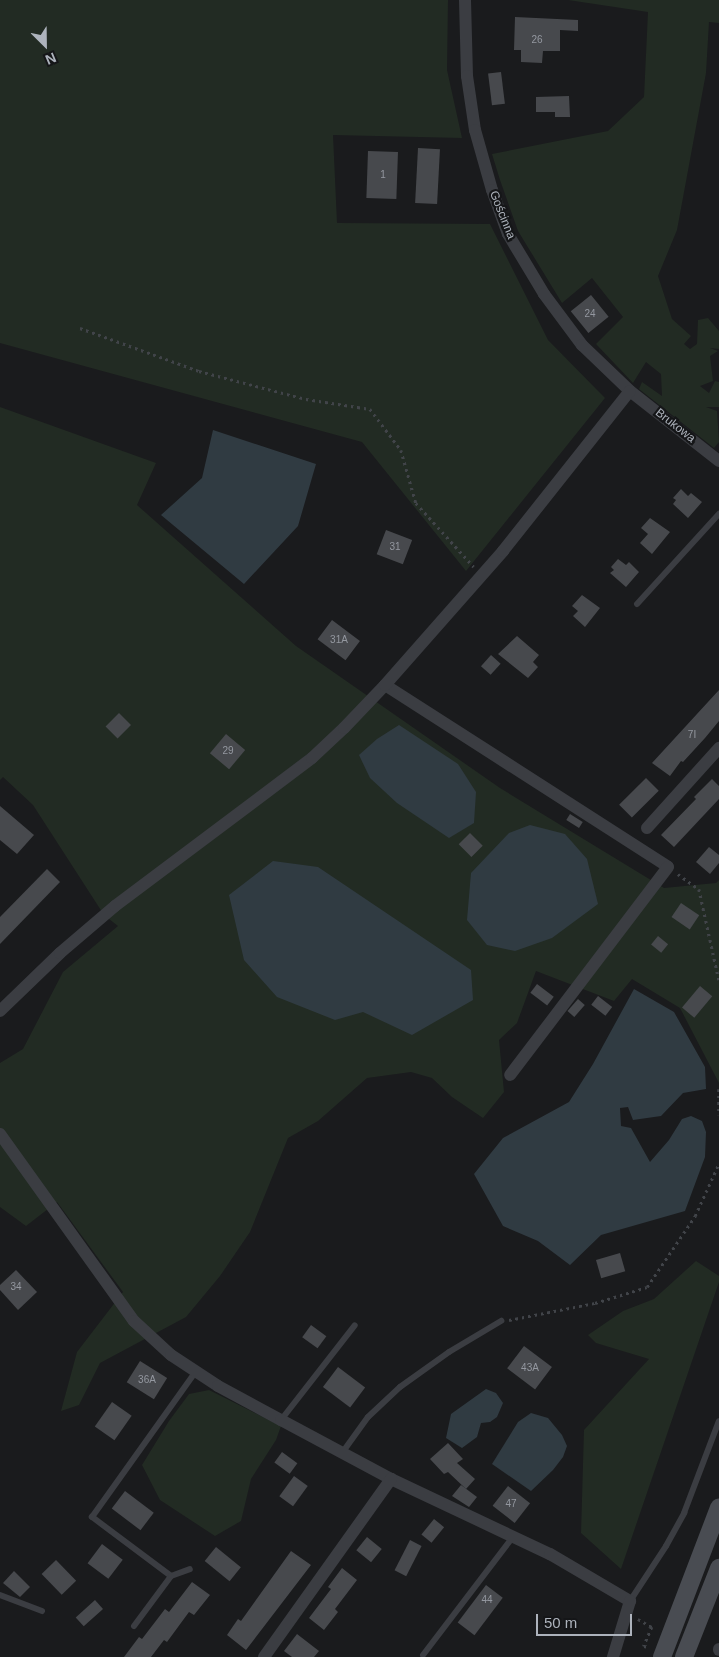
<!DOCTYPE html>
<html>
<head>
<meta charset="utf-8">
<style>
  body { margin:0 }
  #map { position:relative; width:719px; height:1657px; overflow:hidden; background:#1a1b1d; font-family:Helvetica,sans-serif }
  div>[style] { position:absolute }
  .green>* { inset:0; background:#222b23 }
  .water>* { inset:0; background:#303b42 }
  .building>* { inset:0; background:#47494d; transform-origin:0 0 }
  .path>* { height:2.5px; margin-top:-1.25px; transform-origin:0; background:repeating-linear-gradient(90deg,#414449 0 2.5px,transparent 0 6.5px) }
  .service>* { height:6px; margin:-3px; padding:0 3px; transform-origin:3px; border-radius:3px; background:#3b3d42 }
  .minor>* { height:12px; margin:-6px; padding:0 6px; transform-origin:6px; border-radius:6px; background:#3b3d42 }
  .secondary>* { height:18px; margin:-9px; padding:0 9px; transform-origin:9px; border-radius:9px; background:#494c52 }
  span { translate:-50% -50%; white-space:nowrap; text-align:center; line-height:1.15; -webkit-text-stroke:4.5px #151618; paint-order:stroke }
  .number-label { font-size:10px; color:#9498a0 }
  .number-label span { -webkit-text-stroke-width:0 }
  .street-label { font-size:12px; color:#adb3bc }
  .north { position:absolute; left:20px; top:20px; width:50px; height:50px; -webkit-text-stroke:4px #151618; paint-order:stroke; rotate:157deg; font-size:14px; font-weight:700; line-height:20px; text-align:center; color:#adb3bc }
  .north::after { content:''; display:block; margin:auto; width:18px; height:22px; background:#adb3bc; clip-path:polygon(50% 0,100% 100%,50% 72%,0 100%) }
  .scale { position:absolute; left:536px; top:1614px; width:96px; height:22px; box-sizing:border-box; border:2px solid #adb3bc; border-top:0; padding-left:6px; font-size:15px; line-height:18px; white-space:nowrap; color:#adb3bc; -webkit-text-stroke:4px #151618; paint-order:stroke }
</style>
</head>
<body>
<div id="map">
  <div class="green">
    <i style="clip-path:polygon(0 0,448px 0,447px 70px,462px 138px,333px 135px,337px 223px,490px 224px,548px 340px,605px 398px,466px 571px,362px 442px,0 343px)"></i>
    <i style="clip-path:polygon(568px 0,719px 0,719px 23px,709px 22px,706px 73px,677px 230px,658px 276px,672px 319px,691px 336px,684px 344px,690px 349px,697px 344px,698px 320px,708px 318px,719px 331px,719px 349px,710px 348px,718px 351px,710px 356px,713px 381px,700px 386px,709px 393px,715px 381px,719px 382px,719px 407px,706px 407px,717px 411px,719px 442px,714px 448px,639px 389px,642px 382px,662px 396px,661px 374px,646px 362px,633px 383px,596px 344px,623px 317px,592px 278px,562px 303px,518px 231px,500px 180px,492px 154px,608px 131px,644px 97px,648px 12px)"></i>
    <i style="clip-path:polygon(0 407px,156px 463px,137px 505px,296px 646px,500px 788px,664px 888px,716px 883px,719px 880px,719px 1083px,680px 1008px,632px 979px,614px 1001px,536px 971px,517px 1023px,499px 1040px,504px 1092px,483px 1118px,452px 1097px,432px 1078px,411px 1072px,367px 1078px,318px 1121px,288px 1138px,250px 1232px,220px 1276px,186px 1317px,100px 1363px,79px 1405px,61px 1411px,77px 1352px,123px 1292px,57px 1202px,26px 1226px,0 1207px,0 1063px,23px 1049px,63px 972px,118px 926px,104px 915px,33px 805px,3px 777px,0 780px)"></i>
    <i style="clip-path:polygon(696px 1261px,719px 1276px,719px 1282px,621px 1569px,581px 1533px,584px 1430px,649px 1359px,596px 1343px,588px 1335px,623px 1311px,654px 1299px)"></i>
    <i style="clip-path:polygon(209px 1390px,281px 1426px,276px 1440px,251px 1479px,241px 1521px,215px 1536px,160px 1500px,142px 1465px,169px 1421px,189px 1394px)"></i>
  </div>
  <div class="water">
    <i style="clip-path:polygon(213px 430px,316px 464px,298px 526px,244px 584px,161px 515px,202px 478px)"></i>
    <i style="clip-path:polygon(399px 725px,458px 764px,476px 792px,474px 823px,449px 838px,397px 803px,370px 778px,359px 755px,377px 739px)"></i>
    <i style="clip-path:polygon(530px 825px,565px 834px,587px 859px,598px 904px,552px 938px,515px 951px,487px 945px,467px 920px,471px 873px,509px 833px)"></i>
    <i style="clip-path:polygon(273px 861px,318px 867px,471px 970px,473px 1000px,412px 1035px,363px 1012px,335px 1020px,277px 997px,244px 960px,229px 895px)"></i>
    <i style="clip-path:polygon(634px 989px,674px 1012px,705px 1067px,706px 1089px,683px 1093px,661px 1116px,633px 1120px,628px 1107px,620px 1108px,621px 1126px,631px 1128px,650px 1162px,669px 1140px,682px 1119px,691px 1116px,702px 1121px,706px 1132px,705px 1157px,685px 1211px,601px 1235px,570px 1265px,538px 1241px,503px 1226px,474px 1174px,503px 1138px,569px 1102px,593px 1064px)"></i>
    <i style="clip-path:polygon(486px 1389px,496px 1393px,503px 1403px,497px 1417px,490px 1422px,481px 1423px,477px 1437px,462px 1448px,446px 1438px,451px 1414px)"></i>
    <i style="clip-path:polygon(531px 1413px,548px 1418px,562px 1435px,567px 1446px,563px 1457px,553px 1470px,531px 1491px,492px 1464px,518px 1422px)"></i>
  </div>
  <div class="building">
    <i style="clip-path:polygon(515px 17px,578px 20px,578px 31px,560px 30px,560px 51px,543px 51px,542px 63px,521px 62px,521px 50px,514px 50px)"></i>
    <i style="left:501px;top:72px;width:32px;height:13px;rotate:83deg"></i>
    <i style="clip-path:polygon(569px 96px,570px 117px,555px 117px,555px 112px,536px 112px,536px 97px)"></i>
    <i style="left:418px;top:148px;width:22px;height:55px;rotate:3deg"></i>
    <i style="left:368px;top:151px;width:30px;height:47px;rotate:2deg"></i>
    <i style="left:591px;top:295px;width:28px;height:26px;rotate:51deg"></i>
    <i style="clip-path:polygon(681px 489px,688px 496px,691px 493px,702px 502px,688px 518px,673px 504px,676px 500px,673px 498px)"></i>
    <i style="clip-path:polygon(650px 518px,670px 532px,652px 554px,640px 543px,648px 534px,641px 528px)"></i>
    <i style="left:386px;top:530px;width:28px;height:26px;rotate:21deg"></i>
    <i style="clip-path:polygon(618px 559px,626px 565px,629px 562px,639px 572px,626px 587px,610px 573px,614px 570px,611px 567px)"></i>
    <i style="clip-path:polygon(582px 595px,600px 608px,585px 627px,573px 616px,578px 611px,572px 606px)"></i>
    <i style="left:332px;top:620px;width:35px;height:24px;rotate:37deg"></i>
    <i style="clip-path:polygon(517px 636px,539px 655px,533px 662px,538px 667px,528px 678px,498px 654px)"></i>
    <i style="left:491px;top:655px;width:13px;height:15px;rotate:42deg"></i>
    <i style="clip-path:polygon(719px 690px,719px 721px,705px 738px,683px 762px,681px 761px,670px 776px,652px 763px)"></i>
    <i style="left:119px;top:713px;width:17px;height:19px;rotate:45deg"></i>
    <i style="left:226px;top:734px;width:25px;height:25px;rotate:40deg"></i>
    <i style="left:646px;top:778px;width:18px;height:38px;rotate:45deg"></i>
    <i style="clip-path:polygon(712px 779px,719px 786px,719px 799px,674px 847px,661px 835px,696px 799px,694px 797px)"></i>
    <i style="clip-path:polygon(0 806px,34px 835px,17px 854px,0 840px)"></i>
    <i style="left:570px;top:814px;width:15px;height:7px;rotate:32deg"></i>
    <i style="left:470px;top:833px;width:18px;height:16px;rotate:45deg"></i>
    <i style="clip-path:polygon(709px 847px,719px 855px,719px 863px,710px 874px,696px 862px)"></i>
    <i style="clip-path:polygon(47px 869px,60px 882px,0 944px,0 917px)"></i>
    <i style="left:681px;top:903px;width:22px;height:17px;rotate:34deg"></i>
    <i style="left:658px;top:936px;width:13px;height:11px;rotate:39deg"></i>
    <i style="left:537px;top:984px;width:21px;height:11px;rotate:37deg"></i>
    <i style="left:700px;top:986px;width:16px;height:28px;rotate:40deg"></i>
    <i style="left:598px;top:996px;width:18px;height:11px;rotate:38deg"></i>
    <i style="left:578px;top:999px;width:9px;height:16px;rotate:41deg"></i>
    <i style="left:620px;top:1253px;width:19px;height:25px;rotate:74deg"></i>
    <i style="clip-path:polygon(16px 1270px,37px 1292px,18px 1310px,0 1290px,0 1285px)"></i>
    <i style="left:311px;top:1325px;width:19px;height:15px;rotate:36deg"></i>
    <i style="left:524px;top:1346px;width:35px;height:28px;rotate:37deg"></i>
    <i style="left:140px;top:1361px;width:32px;height:25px;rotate:32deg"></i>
    <i style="left:338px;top:1367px;width:34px;height:25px;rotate:37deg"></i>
    <i style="left:112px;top:1402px;width:24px;height:30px;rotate:35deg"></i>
    <i style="clip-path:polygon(448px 1443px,463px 1459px,457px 1463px,475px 1479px,466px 1489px,448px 1472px,444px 1474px,430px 1459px)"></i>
    <i style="left:282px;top:1452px;width:19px;height:13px;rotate:36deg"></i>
    <i style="left:294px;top:1476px;width:17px;height:25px;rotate:36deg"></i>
    <i style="clip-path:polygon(461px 1485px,477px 1497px,469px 1507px,452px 1496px)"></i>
    <i style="left:508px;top:1486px;width:28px;height:25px;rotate:38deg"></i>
    <i style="left:125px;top:1491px;width:36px;height:22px;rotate:37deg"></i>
    <i style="left:434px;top:1519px;width:13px;height:20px;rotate:39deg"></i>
    <i style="left:367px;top:1537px;width:19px;height:17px;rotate:39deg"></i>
    <i style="left:410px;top:1540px;width:13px;height:34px;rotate:27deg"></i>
    <i style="left:102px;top:1544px;width:26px;height:24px;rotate:37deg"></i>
    <i style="left:216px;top:1547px;width:32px;height:18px;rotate:39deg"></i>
    <i style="clip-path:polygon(291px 1551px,311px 1565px,246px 1650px,227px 1635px,238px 1619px,241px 1621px)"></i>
    <i style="left:56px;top:1560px;width:29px;height:20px;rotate:46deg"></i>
    <i style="clip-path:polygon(342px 1568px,357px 1580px,335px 1609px,338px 1612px,324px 1630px,309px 1618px,331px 1589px,328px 1587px)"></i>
    <i style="clip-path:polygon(14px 1571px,30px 1587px,20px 1597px,3px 1583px)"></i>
    <i style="clip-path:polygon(192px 1582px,210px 1595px,194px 1615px,189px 1612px,167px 1642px,164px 1640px,151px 1657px,124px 1657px,139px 1637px,142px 1639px,165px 1609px,169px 1612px)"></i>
    <i style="left:486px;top:1585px;width:21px;height:47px;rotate:37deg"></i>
    <i style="left:95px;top:1600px;width:12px;height:26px;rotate:48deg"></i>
    <i style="clip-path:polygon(297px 1634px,319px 1651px,314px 1657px,292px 1657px,284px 1651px)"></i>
  </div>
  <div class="path">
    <i style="left:80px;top:328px;width:127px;rotate:19.9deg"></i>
    <i style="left:199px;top:371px;width:111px;rotate:14.7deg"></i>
    <i style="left:306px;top:399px;width:65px;rotate:8.9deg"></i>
    <i style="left:370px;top:409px;width:51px;rotate:52.9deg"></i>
    <i style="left:401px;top:450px;width:55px;rotate:74.2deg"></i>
    <i style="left:416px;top:503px;width:86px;rotate:47.8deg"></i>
    <i style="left:678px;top:874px;width:26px;rotate:36deg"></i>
    <i style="left:699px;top:889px;width:93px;rotate:77.6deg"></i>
    <i style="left:719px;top:1089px;width:26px;rotate:90deg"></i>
    <i style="left:509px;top:1320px;width:88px;rotate:-11.2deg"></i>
    <i style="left:595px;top:1303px;width:54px;rotate:-17.1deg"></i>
    <i style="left:647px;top:1287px;width:86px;rotate:-55.9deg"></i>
    <i style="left:695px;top:1216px;width:58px;rotate:-65.6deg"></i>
    <i style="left:638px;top:1619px;width:16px;rotate:30deg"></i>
    <i style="left:652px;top:1627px;width:21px;rotate:113deg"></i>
    <i style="left:644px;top:1646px;width:5px;rotate:11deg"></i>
  </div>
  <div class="service">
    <i style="left:637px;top:604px;width:122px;rotate:-47.7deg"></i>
    <i style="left:281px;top:1420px;width:120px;rotate:-52.1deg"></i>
    <i style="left:342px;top:1453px;width:44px;rotate:-54.2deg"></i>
    <i style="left:368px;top:1417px;width:44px;rotate:-43.2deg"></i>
    <i style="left:400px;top:1387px;width:60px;rotate:-35.5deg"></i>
    <i style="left:449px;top:1352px;width:61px;rotate:-30.8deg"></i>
    <i style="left:171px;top:1576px;width:99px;rotate:-143.2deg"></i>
    <i style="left:92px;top:1517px;width:179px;rotate:-54.5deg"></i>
    <i style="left:0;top:1595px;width:45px;rotate:20.9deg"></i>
    <i style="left:630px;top:1601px;width:66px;rotate:-56.8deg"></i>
    <i style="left:666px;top:1546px;width:38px;rotate:-61deg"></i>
    <i style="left:684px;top:1513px;width:98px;rotate:-69.2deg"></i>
    <i style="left:134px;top:1626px;width:62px;rotate:-53.5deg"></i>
    <i style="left:171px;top:1576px;width:20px;rotate:-20deg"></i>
    <i style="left:423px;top:1655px;width:148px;rotate:-52.7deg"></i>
  </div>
  <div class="minor">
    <i style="left:465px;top:0;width:76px;rotate:88.5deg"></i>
    <i style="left:467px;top:76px;width:55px;rotate:81.6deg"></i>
    <i style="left:475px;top:130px;width:62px;rotate:74.2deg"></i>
    <i style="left:492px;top:190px;width:47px;rotate:70deg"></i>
    <i style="left:508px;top:234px;width:70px;rotate:59deg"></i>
    <i style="left:544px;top:294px;width:64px;rotate:53.3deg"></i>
    <i style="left:582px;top:345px;width:66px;rotate:43.8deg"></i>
    <i style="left:630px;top:391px;width:113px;rotate:38.2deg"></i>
    <i style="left:385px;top:685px;width:336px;rotate:32.7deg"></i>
    <i style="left:668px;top:867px;width:261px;rotate:127.2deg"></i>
    <i style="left:647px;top:828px;width:108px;rotate:-48deg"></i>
    <i style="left:0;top:1011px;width:83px;rotate:-44deg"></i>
    <i style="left:60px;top:953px;width:72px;rotate:-40.5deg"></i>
    <i style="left:115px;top:906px;width:246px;rotate:-36.9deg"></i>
    <i style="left:312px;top:758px;width:44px;rotate:-43.2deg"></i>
    <i style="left:344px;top:728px;width:59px;rotate:-46.4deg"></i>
    <i style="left:385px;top:685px;width:179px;rotate:-48.6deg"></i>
    <i style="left:503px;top:551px;width:204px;rotate:-51.6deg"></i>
    <i style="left:0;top:1134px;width:230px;rotate:54.4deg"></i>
    <i style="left:134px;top:1321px;width:50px;rotate:42.6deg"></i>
    <i style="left:171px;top:1355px;width:56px;rotate:33.4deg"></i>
    <i style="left:218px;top:1386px;width:72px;rotate:28.4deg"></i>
    <i style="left:281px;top:1420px;width:125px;rotate:28.2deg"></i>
    <i style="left:391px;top:1479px;width:176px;rotate:25.3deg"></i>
    <i style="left:550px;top:1554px;width:93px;rotate:30.4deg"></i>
    <i style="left:630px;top:1601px;width:59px;rotate:106.9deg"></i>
    <i style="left:719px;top:1649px;width:1px;rotate:90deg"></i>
    <i style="left:264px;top:1657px;width:219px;rotate:-54.5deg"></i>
  </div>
  <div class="secondary">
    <i style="left:662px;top:1657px;width:160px;rotate:-69.1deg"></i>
    <i style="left:684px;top:1657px;width:96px;rotate:-68.5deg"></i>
  </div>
  <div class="number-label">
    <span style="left:537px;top:40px">26</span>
    <span style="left:383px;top:175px">1</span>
    <span style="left:590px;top:314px">24</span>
    <span style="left:395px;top:547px">31</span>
    <span style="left:339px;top:640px">31A</span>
    <span style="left:692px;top:735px">7I</span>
    <span style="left:228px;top:751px">29</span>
    <span style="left:16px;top:1287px">34</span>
    <span style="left:530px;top:1368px">43A</span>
    <span style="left:147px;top:1380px">36A</span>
    <span style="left:511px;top:1504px">47</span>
    <span style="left:487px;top:1600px">44</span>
  </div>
  <div class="street-label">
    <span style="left:502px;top:215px;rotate:68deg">Gościnna</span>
    <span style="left:675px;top:426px;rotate:38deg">Brukowa</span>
  </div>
  <div class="north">N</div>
  <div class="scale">50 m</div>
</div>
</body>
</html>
